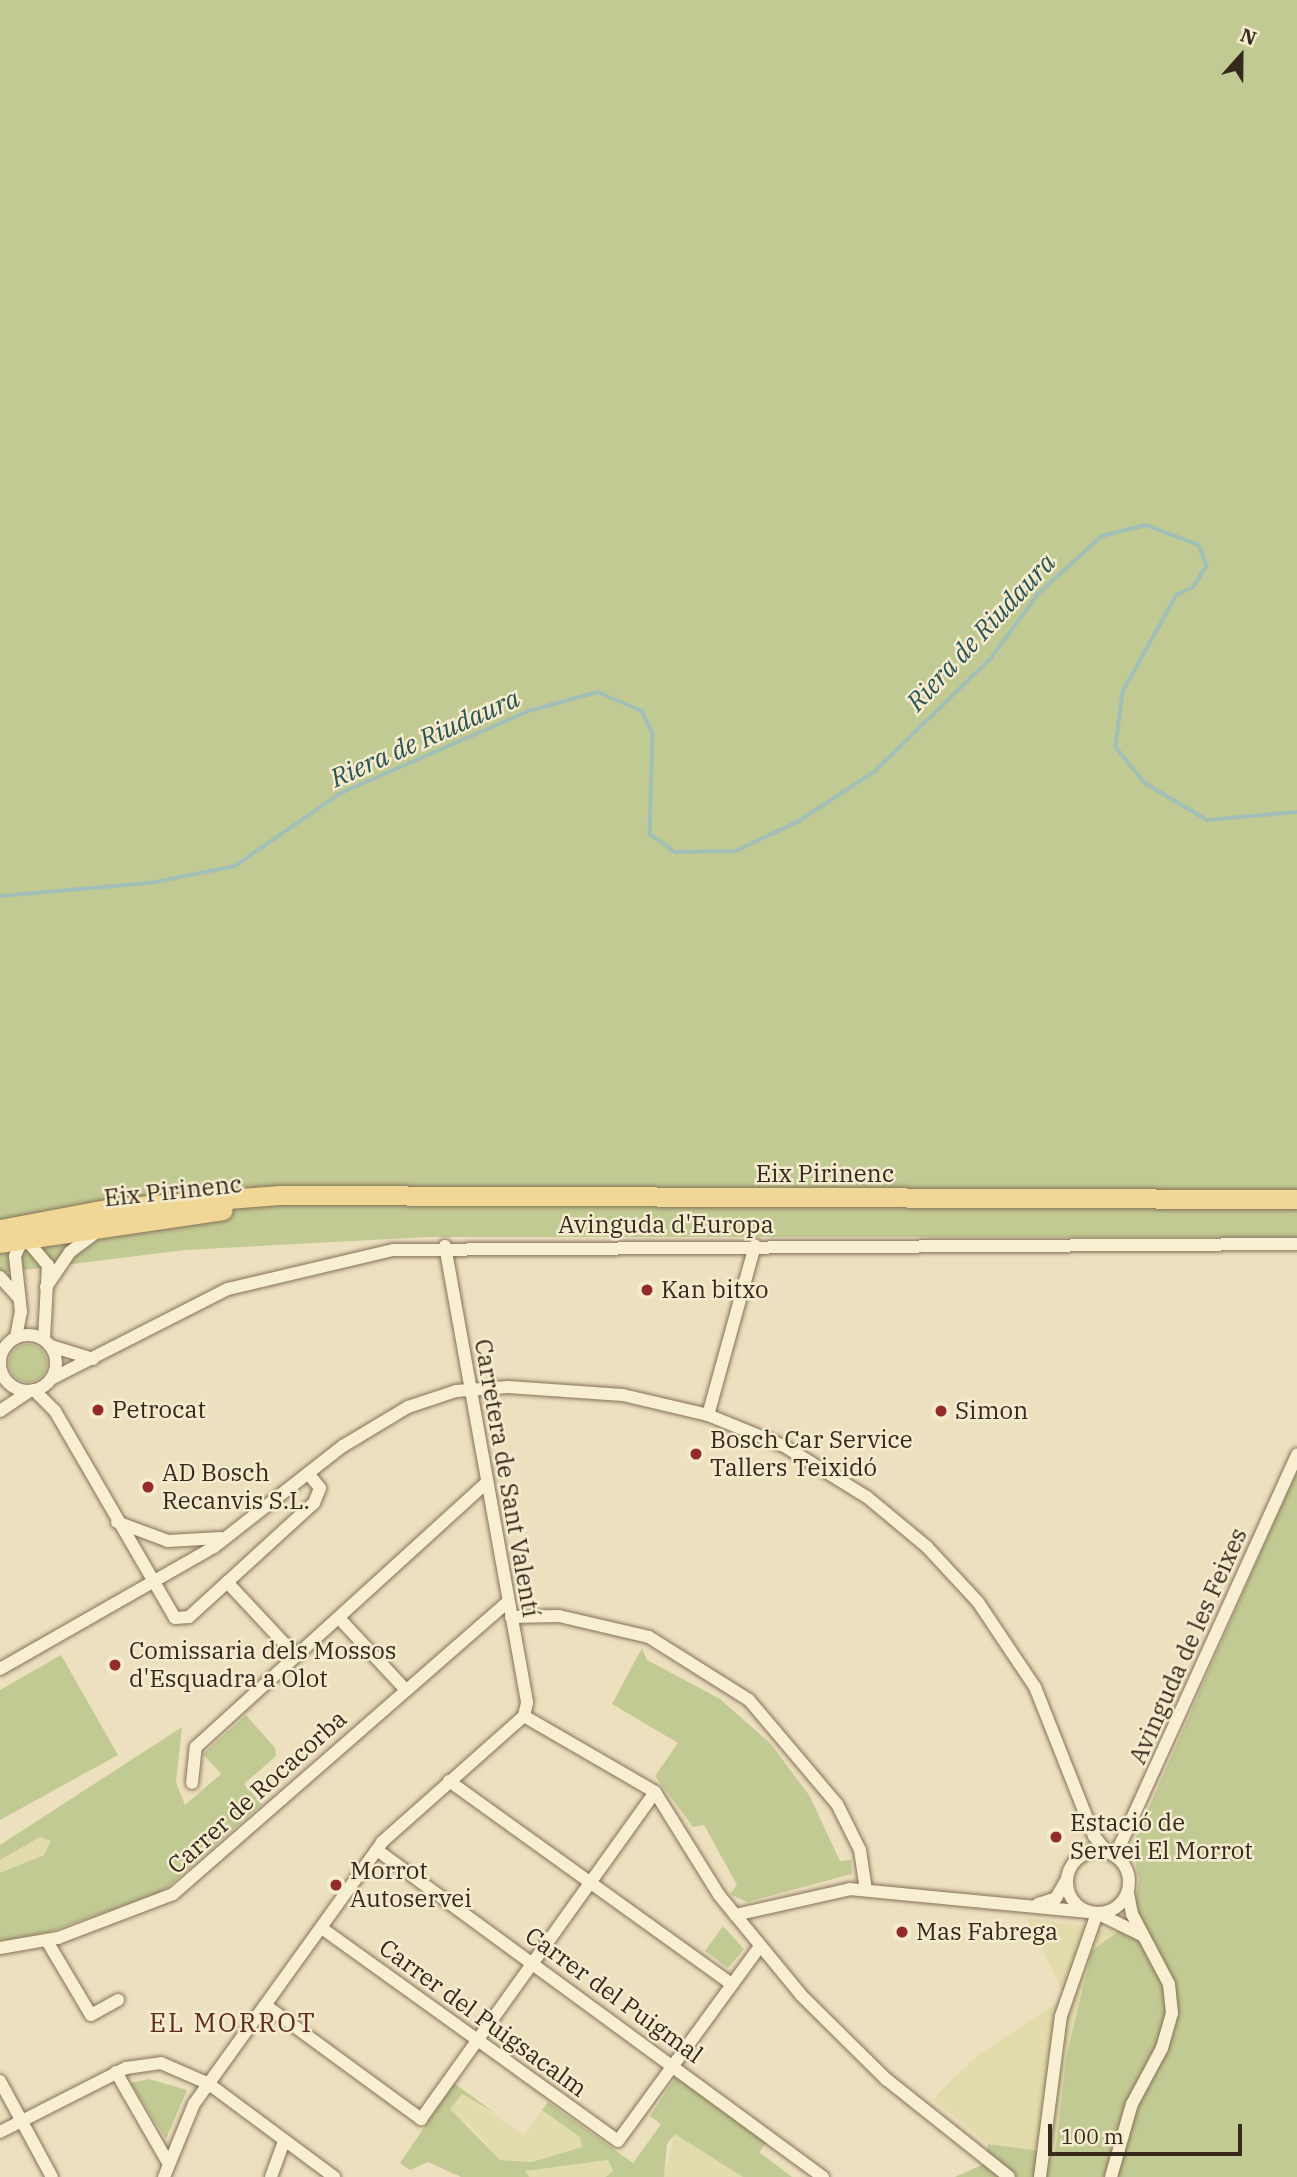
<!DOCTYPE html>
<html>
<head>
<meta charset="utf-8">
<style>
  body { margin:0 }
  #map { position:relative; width:1297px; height:2177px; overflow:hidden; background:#ede0bf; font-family:"IBM Plex Serif",serif }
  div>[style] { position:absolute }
  .farmland>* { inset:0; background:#e2dbac }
  .green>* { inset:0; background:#c2ca93 }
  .round { border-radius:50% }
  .stream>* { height:3.5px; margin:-1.75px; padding:0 1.75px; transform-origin:1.75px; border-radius:1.75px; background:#a2bfb7 }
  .roads { filter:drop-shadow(0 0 2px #857158) drop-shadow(0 0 2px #857158) }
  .minor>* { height:12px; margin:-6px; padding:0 6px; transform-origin:6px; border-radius:6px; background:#f8eed2 }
  .minor>.ring { margin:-6px; padding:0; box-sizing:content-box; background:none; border:12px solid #f8eed2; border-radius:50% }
  .primary>* { height:19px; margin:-9.5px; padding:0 9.5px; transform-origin:9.5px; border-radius:9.5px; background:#f1d796 }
  .dots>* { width:19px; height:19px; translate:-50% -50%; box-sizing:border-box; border:4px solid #f5ebce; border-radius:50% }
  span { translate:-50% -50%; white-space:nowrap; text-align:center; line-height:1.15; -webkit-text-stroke:5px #f5ebce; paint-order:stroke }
  .street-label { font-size:24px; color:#35291c }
  .poi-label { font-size:24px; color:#35291c }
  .left { translate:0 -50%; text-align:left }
  .water-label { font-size:26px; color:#2b5453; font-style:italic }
  .neighbourhood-label { font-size:26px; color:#612c1c; letter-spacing:2px }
  .north { position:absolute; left:1206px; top:21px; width:70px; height:70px; -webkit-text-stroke:5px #f5ebce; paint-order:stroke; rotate:21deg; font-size:19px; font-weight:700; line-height:28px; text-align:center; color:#35291c }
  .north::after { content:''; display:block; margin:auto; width:24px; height:32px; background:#35291c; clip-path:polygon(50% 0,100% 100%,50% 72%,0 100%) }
  .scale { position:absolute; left:1048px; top:2124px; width:194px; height:32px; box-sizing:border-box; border:4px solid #35291c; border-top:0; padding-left:9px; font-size:21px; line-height:24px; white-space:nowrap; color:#35291c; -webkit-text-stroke:5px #f5ebce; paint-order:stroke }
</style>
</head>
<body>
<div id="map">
  <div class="farmland">
    <i style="clip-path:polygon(40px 1837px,51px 1841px,44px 1855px,0 1873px,0 1860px)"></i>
    <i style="clip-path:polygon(1027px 1918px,1125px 1932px,1101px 2161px,988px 2144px,933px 2099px,977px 2056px,1065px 1997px)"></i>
    <i style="clip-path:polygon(462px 2094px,524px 2135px,542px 2110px,550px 2112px,580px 2137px,582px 2147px,532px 2162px,500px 2160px,469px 2124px,452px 2115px,451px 2103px)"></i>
    <i style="clip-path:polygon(674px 2134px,680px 2135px,743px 2177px,664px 2177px)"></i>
    <i style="clip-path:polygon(608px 2160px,613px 2171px,605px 2177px,529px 2177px,524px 2171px)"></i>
  </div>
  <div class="green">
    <i style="clip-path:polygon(0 0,1297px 0,1297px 1237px,428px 1237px,185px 1250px,0 1273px)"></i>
    <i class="round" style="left:9px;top:1344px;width:38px;height:38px"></i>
    <i style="clip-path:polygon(1297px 1470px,1297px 2177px,955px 2177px,984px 2164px,988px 2144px,1055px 2153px,1067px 2053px,1092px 1951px,1132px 1921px,1139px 1880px,1132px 1846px)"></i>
    <i style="clip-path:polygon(642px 1648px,647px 1660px,720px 1699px,770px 1743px,809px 1795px,840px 1861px,851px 1860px,852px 1874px,747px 1902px,730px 1894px,737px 1885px,704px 1825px,693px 1827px,655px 1776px,678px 1743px,612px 1704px)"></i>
    <i style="clip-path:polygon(61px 1655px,118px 1755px,0 1820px,0 1690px)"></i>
    <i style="clip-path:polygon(246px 1715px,275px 1748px,276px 1756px,244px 1784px,262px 1804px,163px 1891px,49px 1932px,0 1941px,0 1873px,44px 1855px,51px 1841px,40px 1837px,0 1860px,0 1845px,182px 1727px,176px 1782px,185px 1805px,221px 1774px,203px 1754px)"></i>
    <i style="clip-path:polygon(723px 1926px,744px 1949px,728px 1968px,705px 1951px)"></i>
    <i style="clip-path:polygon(676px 2077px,767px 2142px,759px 2152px,792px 2177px,743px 2177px,675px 2134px,667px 2144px,664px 2177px,605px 2177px,613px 2171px,608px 2160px,525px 2171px,529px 2177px,461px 2177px,428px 2162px,410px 2170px,400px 2163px,454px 2083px,496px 2114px,462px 2094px,450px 2109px,500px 2160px,532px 2162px,582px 2147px,580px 2137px,542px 2110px,548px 2102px,633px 2163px,661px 2124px,650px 2116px)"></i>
    <i style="clip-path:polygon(149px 2079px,187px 2090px,166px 2139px,131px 2083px)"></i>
  </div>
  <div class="stream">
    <i style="left:0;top:896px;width:151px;rotate:-5deg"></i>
    <i style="left:150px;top:883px;width:87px;rotate:-11.3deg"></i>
    <i style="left:235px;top:866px;width:129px;rotate:-34.6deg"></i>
    <i style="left:341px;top:793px;width:205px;rotate:-23.6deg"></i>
    <i style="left:529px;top:711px;width:72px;rotate:-15.4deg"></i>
    <i style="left:598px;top:692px;width:48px;rotate:23.4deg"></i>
    <i style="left:642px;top:711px;width:25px;rotate:64deg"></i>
    <i style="left:653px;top:734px;width:100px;rotate:91.7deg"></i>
    <i style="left:650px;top:834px;width:31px;rotate:36deg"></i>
    <i style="left:675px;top:852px;width:61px;rotate:-0.9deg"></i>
    <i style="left:736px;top:851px;width:70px;rotate:-25.5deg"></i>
    <i style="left:799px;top:821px;width:91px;rotate:-33.3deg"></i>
    <i style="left:875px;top:771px;width:162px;rotate:-44.2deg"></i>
    <i style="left:991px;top:658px;width:79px;rotate:-53.7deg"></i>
    <i style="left:1038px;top:594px;width:86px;rotate:-42.2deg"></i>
    <i style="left:1102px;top:536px;width:45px;rotate:-14deg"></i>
    <i style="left:1146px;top:525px;width:57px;rotate:20.7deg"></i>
    <i style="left:1199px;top:545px;width:22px;rotate:69deg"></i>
    <i style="left:1207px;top:566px;width:26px;rotate:122deg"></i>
    <i style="left:1193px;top:588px;width:17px;rotate:156deg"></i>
    <i style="left:1177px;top:595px;width:111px;rotate:119.1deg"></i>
    <i style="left:1123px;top:692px;width:55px;rotate:97.3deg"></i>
    <i style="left:1116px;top:747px;width:46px;rotate:51.1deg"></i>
    <i style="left:1145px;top:783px;width:72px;rotate:30.8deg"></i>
    <i style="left:1207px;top:820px;width:90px;rotate:-5.1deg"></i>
  </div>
  <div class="roads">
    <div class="minor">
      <i style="left:25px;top:1238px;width:35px;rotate:50deg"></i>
      <i style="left:48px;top:1265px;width:74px;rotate:93.1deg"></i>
      <i style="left:445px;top:1246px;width:464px;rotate:79.8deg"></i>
      <i style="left:527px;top:1703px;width:13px;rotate:103deg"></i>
      <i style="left:0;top:1277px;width:27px;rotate:48deg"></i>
      <i style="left:46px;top:1287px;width:42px;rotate:-55.6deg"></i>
      <i style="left:70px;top:1252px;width:30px;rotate:-37deg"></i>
      <i class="ring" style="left:0;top:1335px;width:44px;height:44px"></i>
      <i style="left:16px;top:1337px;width:25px;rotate:-79deg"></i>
      <i style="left:21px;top:1312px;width:56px;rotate:-96.1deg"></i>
      <i style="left:15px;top:1256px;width:22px;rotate:-66deg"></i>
      <i style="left:51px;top:1346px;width:44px;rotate:17.2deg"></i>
      <i style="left:51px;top:1379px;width:199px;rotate:-27deg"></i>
      <i style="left:228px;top:1289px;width:170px;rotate:-13.3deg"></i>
      <i style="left:393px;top:1250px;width:904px;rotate:-0.38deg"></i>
      <i style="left:34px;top:1390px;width:30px;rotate:45deg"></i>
      <i style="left:55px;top:1411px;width:239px;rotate:59.9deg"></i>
      <i style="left:175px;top:1618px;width:14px;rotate:-4deg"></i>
      <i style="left:189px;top:1617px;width:169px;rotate:-42.4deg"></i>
      <i style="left:314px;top:1503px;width:16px;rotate:-68deg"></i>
      <i style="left:320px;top:1488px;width:19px;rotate:-129deg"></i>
      <i style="left:0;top:1411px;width:36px;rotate:-34deg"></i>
      <i style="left:708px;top:1415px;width:176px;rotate:-74.5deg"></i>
      <i style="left:117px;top:1522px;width:54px;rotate:20.4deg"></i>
      <i style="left:168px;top:1541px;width:53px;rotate:-3.2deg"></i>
      <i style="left:227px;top:1582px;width:101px;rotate:47deg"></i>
      <i style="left:511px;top:1617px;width:48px;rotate:-1.2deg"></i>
      <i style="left:559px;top:1616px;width:92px;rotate:13.1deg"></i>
      <i style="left:649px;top:1637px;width:118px;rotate:32.2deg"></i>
      <i style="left:749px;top:1700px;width:136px;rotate:49.8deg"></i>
      <i style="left:837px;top:1804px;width:51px;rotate:63.4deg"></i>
      <i style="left:860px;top:1850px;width:40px;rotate:81.5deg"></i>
      <i style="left:339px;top:1618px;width:96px;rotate:47.1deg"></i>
      <i style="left:0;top:1669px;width:246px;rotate:-29.7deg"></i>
      <i style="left:214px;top:1547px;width:164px;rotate:-38.1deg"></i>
      <i style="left:343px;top:1446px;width:76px;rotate:-31deg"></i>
      <i style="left:408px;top:1407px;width:51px;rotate:-18.4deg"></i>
      <i style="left:456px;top:1391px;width:52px;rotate:-4.4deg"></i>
      <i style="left:508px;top:1387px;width:115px;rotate:4deg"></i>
      <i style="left:623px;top:1395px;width:87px;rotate:13.2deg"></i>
      <i style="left:708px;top:1415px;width:82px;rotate:22.2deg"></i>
      <i style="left:784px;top:1446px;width:97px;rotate:31.6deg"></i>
      <i style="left:867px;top:1497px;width:78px;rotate:39.8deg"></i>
      <i style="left:927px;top:1547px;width:75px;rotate:47.2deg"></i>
      <i style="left:978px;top:1602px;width:102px;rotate:56.2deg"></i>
      <i style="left:1035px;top:1687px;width:160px;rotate:68.4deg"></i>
      <i style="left:1094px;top:1836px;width:21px;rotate:51deg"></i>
      <i style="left:524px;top:1716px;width:151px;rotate:30.1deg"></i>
      <i style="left:655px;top:1792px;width:121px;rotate:58.1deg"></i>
      <i style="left:719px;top:1895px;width:129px;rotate:50.6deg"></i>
      <i style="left:801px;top:1995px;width:120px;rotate:44.7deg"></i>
      <i style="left:886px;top:2079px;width:157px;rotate:38.5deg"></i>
      <i style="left:449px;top:1781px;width:348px;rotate:35.7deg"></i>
      <i style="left:192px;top:1783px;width:36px;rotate:-84deg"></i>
      <i style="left:196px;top:1747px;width:392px;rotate:-42.3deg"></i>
      <i style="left:377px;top:1850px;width:553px;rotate:36.25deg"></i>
      <i class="ring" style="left:1067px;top:1851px;width:50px;height:50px"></i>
      <i style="left:1115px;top:1856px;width:441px;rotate:-65.6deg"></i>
      <i style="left:1038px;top:1904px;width:19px;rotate:-18deg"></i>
      <i style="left:1056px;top:1898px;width:22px;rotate:-60deg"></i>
      <i style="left:735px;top:1915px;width:118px;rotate:-12.7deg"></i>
      <i style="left:850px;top:1889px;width:241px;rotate:5.5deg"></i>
      <i style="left:323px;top:1929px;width:363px;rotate:35.7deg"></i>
      <i style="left:618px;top:2141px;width:241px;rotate:-53.9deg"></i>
      <i style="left:47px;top:1941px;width:86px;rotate:59.3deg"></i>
      <i style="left:91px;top:2015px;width:31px;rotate:-29deg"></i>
      <i style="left:0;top:1948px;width:59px;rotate:-9.8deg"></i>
      <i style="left:58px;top:1938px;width:123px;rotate:-20.9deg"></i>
      <i style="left:173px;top:1894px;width:443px;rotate:-41.1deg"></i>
      <i style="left:268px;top:2007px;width:190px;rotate:36.2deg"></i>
      <i style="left:421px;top:2119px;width:402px;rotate:-54.4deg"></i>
      <i style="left:116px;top:2072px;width:106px;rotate:60.1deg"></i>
      <i style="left:0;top:2081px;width:109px;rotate:61.6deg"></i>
      <i style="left:0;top:2132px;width:141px;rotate:-26.9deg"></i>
      <i style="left:126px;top:2068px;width:35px;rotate:-8deg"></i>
      <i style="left:161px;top:2063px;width:52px;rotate:23.6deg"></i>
      <i style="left:209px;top:2084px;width:156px;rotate:36.6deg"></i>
      <i style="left:164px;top:2177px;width:79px;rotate:-67.7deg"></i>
      <i style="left:194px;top:2104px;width:322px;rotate:-54.3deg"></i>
      <i style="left:382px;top:1842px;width:190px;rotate:-41.6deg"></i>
      <i style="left:271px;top:2177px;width:37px;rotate:-70deg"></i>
      <i style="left:1040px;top:2177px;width:162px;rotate:-82.6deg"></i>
      <i style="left:1061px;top:2016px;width:109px;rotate:-70.7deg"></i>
      <i style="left:1097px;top:1913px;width:50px;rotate:26.1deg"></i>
      <i style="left:1111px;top:2177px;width:76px;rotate:-74deg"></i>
      <i style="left:1132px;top:2104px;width:64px;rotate:-61.8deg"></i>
      <i style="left:1162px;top:2048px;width:36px;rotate:-74deg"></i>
      <i style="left:1172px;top:2013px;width:29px;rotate:-96deg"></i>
      <i style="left:1169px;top:1984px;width:79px;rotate:-117.9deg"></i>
      <i style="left:1132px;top:1914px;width:21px;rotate:-101deg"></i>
    </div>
    <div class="primary">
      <i style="left:0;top:1229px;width:113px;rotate:-10.7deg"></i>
      <i style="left:111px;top:1208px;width:169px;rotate:-4.4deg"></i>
      <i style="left:280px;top:1195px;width:1017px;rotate:0.23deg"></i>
      <i style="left:0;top:1243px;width:225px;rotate:-8.4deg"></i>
    </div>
  </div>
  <div class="dots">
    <i style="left:647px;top:1290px;background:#932b28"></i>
    <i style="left:98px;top:1410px;background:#932b28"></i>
    <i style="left:941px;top:1411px;background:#932b28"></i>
    <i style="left:696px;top:1454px;background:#932b28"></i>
    <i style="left:148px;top:1487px;background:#932b28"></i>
    <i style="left:115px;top:1665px;background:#932b28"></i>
    <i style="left:1056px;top:1837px;background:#932b28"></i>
    <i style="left:336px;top:1885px;background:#932b28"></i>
    <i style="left:902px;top:1932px;background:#932b28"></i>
  </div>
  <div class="street-label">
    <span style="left:825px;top:1174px">Eix Pirinenc</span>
    <span style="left:173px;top:1191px;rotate:-6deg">Eix Pirinenc</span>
    <span style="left:666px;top:1225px">Avinguda d'Europa</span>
    <span style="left:507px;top:1478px;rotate:80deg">Carretera de Sant Valentí</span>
    <span style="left:1188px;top:1646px;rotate:-66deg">Avinguda de les Feixes</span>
    <span style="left:257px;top:1792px;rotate:-42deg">Carrer de Rocacorba</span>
    <span style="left:614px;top:1995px;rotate:36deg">Carrer del Puigmal</span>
    <span style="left:483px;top:2018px;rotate:36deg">Carrer del Puigsacalm</span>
  </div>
  <div class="poi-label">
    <span class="left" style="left:661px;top:1290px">Kan bitxo</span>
    <span class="left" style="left:112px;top:1410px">Petrocat</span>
    <span class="left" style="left:955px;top:1411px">Simon</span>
    <span class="left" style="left:710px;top:1454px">Bosch Car Service<br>Tallers Teixidó</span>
    <span class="left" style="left:162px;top:1487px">AD Bosch<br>Recanvis S.L.</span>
    <span class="left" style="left:129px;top:1665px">Comissaria dels Mossos<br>d'Esquadra a Olot</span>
    <span class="left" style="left:1070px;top:1837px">Estació de<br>Servei El Morrot</span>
    <span class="left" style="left:350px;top:1885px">Morrot<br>Autoservei</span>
    <span class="left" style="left:916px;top:1932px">Mas Fabrega</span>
  </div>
  <div class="water-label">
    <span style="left:981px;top:632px;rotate:-47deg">Riera de Riudaura</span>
    <span style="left:425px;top:738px;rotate:-24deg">Riera de Riudaura</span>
  </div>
  <div class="neighbourhood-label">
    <span style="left:233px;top:2023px">EL MORROT</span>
  </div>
  <div class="north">N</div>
  <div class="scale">100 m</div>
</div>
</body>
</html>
